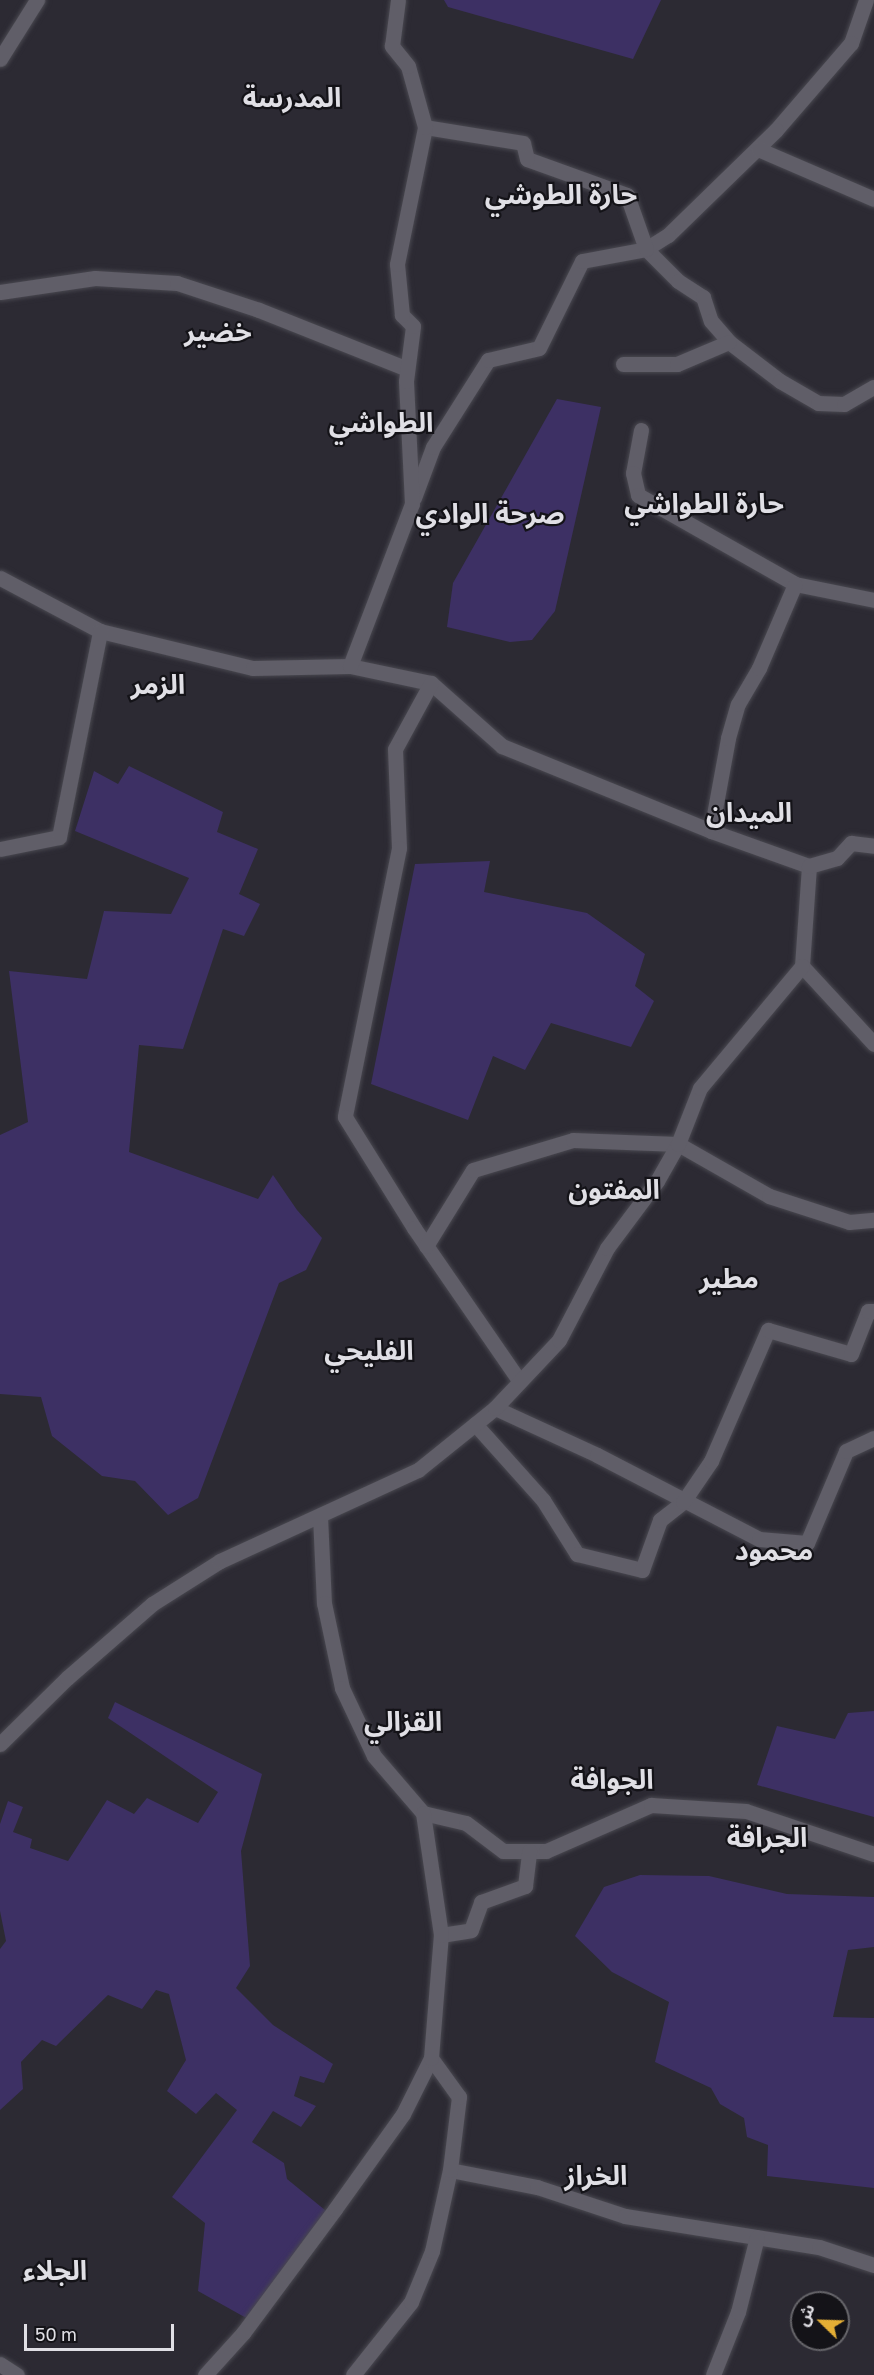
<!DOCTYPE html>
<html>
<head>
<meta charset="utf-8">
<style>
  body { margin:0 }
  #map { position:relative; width:874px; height:2375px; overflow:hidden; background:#2c2a33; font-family:"Golos Text","Noto Sans Arabic",sans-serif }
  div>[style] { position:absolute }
  .green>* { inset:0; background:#3d3064 }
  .roads { filter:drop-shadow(0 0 2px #494850) drop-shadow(0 0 2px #494850) }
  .minor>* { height:15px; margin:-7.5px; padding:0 7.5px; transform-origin:7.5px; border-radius:7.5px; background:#605e68 }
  span { translate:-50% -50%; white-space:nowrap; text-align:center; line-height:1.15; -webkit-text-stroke:4.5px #141318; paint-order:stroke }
  .district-label { font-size:27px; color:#e0dfe5; font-weight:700 }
  .north { position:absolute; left:790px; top:2291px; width:60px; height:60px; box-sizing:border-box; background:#141318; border:2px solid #66656a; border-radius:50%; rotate:293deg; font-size:16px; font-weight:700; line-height:24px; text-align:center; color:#e0dfe5 }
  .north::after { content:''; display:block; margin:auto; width:21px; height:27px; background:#e4ae35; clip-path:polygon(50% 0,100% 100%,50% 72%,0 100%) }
  .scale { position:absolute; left:24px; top:2324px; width:150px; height:27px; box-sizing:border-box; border:3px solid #e0dfe5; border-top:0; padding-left:8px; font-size:18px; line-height:21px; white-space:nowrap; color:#e0dfe5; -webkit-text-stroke:4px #141318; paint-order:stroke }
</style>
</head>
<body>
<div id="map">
  <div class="green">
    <i style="clip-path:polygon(444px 0,661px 0,633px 59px,448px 7px)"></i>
    <i style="clip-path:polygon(557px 399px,601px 407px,555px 611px,532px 640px,510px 642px,447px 627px,453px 583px)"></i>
    <i style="clip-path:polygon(129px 766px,223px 812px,217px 832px,258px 849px,239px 894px,260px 904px,244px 936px,223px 929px,183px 1049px,139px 1045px,129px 1152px,258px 1199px,273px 1175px,297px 1210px,322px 1238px,306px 1270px,279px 1283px,198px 1498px,168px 1515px,135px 1481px,102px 1476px,52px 1436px,41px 1397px,0 1394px,0 1135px,28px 1122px,9px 971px,87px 979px,104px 911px,171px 914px,189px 878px,75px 831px,94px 771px,118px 784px)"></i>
    <i style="clip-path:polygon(490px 861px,484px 892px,587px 913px,645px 954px,635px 986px,654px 1001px,631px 1047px,551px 1023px,525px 1070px,493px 1056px,468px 1120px,371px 1084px,415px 864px)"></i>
    <i style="clip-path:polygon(115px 1702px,262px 1774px,241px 1851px,250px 1966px,236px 1988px,273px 2025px,333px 2064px,324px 2083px,300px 2076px,294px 2096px,316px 2106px,301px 2127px,273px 2111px,252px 2142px,284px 2163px,287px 2179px,331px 2215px,248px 2319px,198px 2291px,205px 2223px,172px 2197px,237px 2110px,216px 2093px,196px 2114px,167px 2091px,186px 2060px,169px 1994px,156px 1990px,142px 2009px,108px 1995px,56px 2046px,42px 2040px,21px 2062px,23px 2089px,0 2110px,0 1949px,6px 1941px,0 1911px,0 1824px,8px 1801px,23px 1807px,13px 1832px,32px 1839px,30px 1848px,68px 1861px,107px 1800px,134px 1814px,147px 1798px,198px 1823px,218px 1792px,108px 1718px)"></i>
    <i style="clip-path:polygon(874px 1711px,874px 1817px,757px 1785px,777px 1726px,835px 1739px,848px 1713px)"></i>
    <i style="clip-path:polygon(640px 1875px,709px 1876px,787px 1894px,874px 1897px,874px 1947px,848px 1950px,833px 2017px,874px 2018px,874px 2188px,767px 2176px,768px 2145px,747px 2137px,744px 2118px,720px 2104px,711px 2088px,655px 2062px,669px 2002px,612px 1972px,575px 1936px,604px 1887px)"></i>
  </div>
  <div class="roads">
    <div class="minor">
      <i style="left:866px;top:0;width:46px;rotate:109.2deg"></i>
      <i style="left:851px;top:43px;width:115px;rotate:130.8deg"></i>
      <i style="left:776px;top:130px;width:151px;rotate:135.8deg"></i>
      <i style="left:668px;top:235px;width:26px;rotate:148deg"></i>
      <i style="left:646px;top:249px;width:45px;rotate:45deg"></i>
      <i style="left:678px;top:281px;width:30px;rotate:33deg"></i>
      <i style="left:703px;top:297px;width:25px;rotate:72deg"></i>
      <i style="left:711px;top:321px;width:28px;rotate:49deg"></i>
      <i style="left:729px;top:342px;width:64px;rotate:37.4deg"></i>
      <i style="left:780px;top:381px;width:44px;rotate:30.1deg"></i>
      <i style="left:818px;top:403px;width:26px;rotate:2deg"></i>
      <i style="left:844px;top:404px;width:34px;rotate:-30deg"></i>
      <i style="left:0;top:59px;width:70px;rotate:-57.9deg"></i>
      <i style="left:758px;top:149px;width:126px;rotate:23.3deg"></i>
      <i style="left:0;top:292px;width:96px;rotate:-8.4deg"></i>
      <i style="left:95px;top:278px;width:82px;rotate:3.5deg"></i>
      <i style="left:177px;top:283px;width:86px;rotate:18.2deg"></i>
      <i style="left:259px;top:310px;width:159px;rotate:21.7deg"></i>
      <i style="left:623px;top:364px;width:54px"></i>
      <i style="left:677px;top:364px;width:56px;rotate:-22.9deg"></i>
      <i style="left:641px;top:430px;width:44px;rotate:100.5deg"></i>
      <i style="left:633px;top:473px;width:23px;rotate:77deg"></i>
      <i style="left:638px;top:495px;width:180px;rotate:29.5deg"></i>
      <i style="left:795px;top:584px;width:81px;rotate:11.4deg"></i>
      <i style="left:414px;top:498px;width:54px;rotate:-69.6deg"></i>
      <i style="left:433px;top:447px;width:103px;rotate:-57.7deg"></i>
      <i style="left:488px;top:360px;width:52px;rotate:-13.2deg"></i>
      <i style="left:539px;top:348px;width:97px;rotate:-63.7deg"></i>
      <i style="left:582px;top:261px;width:65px;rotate:-10.6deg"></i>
      <i style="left:646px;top:249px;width:57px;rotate:-109.4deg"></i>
      <i style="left:627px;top:195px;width:106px;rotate:-160.2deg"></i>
      <i style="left:527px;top:159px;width:16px;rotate:-104deg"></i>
      <i style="left:523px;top:143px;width:99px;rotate:-170.7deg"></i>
      <i style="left:0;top:578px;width:113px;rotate:27.9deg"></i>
      <i style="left:100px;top:631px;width:157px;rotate:13.6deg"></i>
      <i style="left:253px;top:668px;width:97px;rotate:-1.2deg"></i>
      <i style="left:350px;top:666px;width:83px;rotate:11.9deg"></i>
      <i style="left:431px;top:683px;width:95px;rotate:41.6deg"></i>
      <i style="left:502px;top:746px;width:226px;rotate:22.1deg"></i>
      <i style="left:711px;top:831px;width:104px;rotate:19.7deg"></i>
      <i style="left:809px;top:866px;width:100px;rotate:94deg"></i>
      <i style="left:802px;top:966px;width:106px;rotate:47.3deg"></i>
      <i style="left:350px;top:666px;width:173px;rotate:-69.1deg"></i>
      <i style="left:412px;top:504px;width:123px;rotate:-92.8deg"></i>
      <i style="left:406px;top:381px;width:55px;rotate:-82.7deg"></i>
      <i style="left:413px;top:326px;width:16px;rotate:-135deg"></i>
      <i style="left:402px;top:315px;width:51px;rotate:-95.6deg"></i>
      <i style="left:397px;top:264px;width:140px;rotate:-78.4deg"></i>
      <i style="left:425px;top:127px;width:63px;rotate:-105.6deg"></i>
      <i style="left:408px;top:66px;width:26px;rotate:-129deg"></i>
      <i style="left:392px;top:46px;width:46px;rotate:-82.6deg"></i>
      <i style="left:431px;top:683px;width:75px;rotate:118.6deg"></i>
      <i style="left:395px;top:749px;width:99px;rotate:87.7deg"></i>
      <i style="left:399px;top:848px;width:274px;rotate:101.4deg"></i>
      <i style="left:345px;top:1117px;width:131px;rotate:58.1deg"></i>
      <i style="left:414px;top:1228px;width:183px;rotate:55.4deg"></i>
      <i style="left:711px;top:831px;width:95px;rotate:-79.6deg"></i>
      <i style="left:728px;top:738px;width:35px;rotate:-74deg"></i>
      <i style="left:738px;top:704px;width:42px;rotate:-59.7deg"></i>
      <i style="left:759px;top:668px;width:91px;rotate:-66.8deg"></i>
      <i style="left:0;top:849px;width:60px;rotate:-11.5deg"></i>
      <i style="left:59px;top:837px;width:210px;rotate:-78.7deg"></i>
      <i style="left:809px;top:866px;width:29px;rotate:-16deg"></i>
      <i style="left:837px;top:858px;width:21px;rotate:-47deg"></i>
      <i style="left:851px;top:843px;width:23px;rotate:7deg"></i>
      <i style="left:426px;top:1246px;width:89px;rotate:-58.3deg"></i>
      <i style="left:473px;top:1170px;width:104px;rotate:-16.7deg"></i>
      <i style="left:573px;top:1140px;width:105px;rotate:2.2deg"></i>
      <i style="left:678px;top:1144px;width:105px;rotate:29.7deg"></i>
      <i style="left:769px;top:1196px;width:84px;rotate:18deg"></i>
      <i style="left:849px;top:1222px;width:25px;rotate:-5deg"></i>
      <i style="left:495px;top:1408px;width:112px;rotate:24.7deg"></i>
      <i style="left:597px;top:1455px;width:182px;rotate:27.4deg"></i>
      <i style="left:759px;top:1539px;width:48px;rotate:4.8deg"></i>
      <i style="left:807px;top:1543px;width:100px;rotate:-67deg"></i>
      <i style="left:846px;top:1451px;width:31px;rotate:-25deg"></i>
      <i style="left:475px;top:1424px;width:102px;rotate:48.2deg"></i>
      <i style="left:543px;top:1500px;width:64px;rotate:57.8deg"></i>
      <i style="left:577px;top:1554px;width:67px;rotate:13.8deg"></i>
      <i style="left:642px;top:1570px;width:53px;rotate:-70.2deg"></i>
      <i style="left:660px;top:1520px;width:29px;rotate:-38deg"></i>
      <i style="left:683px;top:1502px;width:50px;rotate:-55.7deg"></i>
      <i style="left:711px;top:1461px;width:143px;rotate:-66.5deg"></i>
      <i style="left:768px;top:1330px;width:86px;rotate:16.1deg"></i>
      <i style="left:851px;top:1354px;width:46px;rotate:-68.4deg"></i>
      <i style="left:868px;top:1311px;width:6px"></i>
      <i style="left:320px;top:1516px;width:87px;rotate:87.4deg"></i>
      <i style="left:324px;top:1603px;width:87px;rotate:78deg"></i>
      <i style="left:342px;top:1688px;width:75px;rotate:64.8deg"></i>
      <i style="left:374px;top:1756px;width:75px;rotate:49.3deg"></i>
      <i style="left:423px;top:1813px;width:44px;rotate:13.1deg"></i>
      <i style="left:466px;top:1823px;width:46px;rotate:37.1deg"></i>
      <i style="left:503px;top:1851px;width:43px"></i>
      <i style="left:546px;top:1851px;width:115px;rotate:-23.7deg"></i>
      <i style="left:651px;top:1805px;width:95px;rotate:3.6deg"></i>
      <i style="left:746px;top:1811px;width:135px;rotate:18.6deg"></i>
      <i style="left:0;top:1744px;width:94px;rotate:-44.6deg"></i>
      <i style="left:67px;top:1678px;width:113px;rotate:-41deg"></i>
      <i style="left:152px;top:1604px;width:80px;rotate:-32.3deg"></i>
      <i style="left:220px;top:1561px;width:218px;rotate:-24.7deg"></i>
      <i style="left:418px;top:1470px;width:99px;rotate:-38.8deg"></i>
      <i style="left:495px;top:1408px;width:93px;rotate:-46.7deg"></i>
      <i style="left:559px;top:1340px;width:104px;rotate:-62.4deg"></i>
      <i style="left:607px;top:1248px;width:84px;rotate:-53.3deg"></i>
      <i style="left:657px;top:1181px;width:43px;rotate:-60.4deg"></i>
      <i style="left:678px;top:1144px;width:60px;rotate:-68.6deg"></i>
      <i style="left:700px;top:1088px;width:159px;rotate:-50.1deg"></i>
      <i style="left:441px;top:1935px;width:30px;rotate:-9deg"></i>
      <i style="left:471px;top:1930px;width:30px;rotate:-70deg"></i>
      <i style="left:481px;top:1902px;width:47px;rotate:-20deg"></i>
      <i style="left:525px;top:1886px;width:35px;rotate:-83deg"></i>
      <i style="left:450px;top:2170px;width:89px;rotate:11.1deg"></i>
      <i style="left:537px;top:2187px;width:93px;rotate:18.2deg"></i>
      <i style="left:625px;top:2216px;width:196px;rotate:9.1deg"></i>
      <i style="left:819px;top:2247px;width:58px;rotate:18.1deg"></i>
      <i style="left:0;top:2364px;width:20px;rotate:33deg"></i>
      <i style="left:205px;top:2375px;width:57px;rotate:-47.9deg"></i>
      <i style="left:243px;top:2333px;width:154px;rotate:-53.4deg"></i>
      <i style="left:335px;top:2209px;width:117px;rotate:-54.4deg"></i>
      <i style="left:403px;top:2114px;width:63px;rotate:-63.4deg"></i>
      <i style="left:353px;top:2375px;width:93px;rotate:-51.5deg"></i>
      <i style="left:411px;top:2302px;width:55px;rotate:-67.6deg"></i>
      <i style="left:432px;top:2251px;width:83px;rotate:-77.5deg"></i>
      <i style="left:450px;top:2170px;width:74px;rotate:-83deg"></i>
      <i style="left:459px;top:2097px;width:48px;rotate:-125.7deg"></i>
      <i style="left:431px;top:2058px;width:123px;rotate:-85.4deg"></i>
      <i style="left:441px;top:1935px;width:123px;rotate:-98.4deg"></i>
      <i style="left:713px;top:2375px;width:68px;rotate:-68.4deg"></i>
      <i style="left:738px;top:2312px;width:77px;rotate:-75.8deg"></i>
    </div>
  </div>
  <div class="district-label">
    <span style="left:292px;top:98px">المدرسة</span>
    <span style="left:561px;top:195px">حارة الطوشي</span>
    <span style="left:218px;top:332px">خضير</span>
    <span style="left:381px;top:423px">الطواشي</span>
    <span style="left:704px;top:504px">حارة الطواشي</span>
    <span style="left:490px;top:514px">صرحة الوادي</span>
    <span style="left:158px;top:685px">الزمر</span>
    <span style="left:749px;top:813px">الميدان</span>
    <span style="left:614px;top:1190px">المفتون</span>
    <span style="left:729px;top:1279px">مطير</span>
    <span style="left:369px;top:1351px">الفليحي</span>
    <span style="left:774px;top:1551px">محمود</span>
    <span style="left:403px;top:1722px">القزالي</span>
    <span style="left:612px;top:1780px">الجوافة</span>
    <span style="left:767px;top:1838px">الجرافة</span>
    <span style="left:596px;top:2176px">الخراز</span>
    <span style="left:55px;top:2271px">الجلاء</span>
  </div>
  <div class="north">ش</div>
  <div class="scale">50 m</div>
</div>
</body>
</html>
